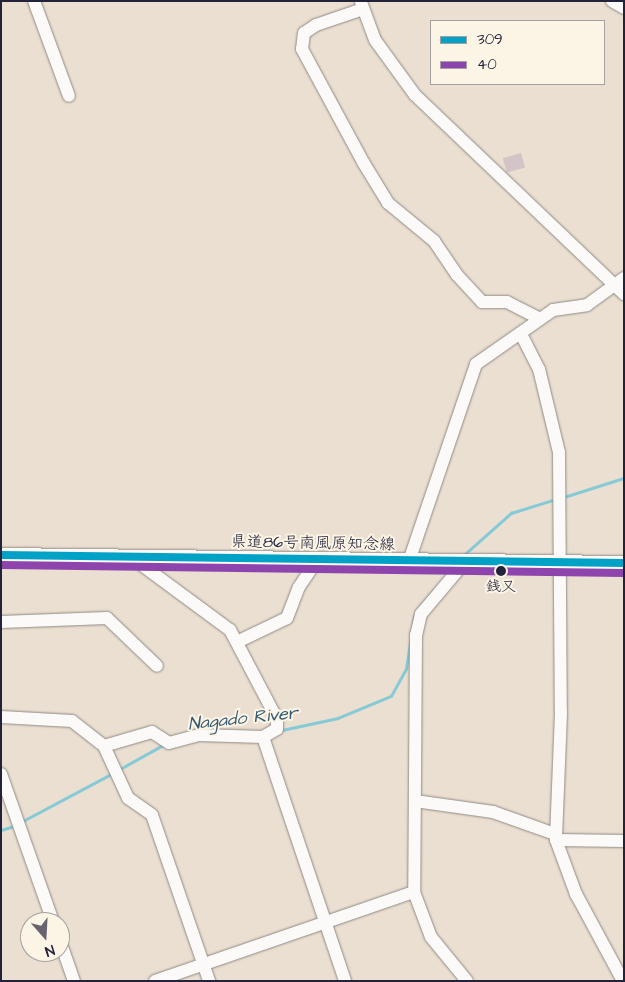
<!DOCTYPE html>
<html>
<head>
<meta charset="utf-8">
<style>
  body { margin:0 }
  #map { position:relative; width:625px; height:982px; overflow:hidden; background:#eadfd0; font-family:"Architects Daughter","Klee One",sans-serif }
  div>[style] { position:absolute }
  .stream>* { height:2.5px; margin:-1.25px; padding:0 1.25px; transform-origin:1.25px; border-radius:1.25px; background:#85cad6 }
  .building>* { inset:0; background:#d2c4c7; transform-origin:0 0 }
  .roads { filter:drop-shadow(0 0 1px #908a86) drop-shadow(0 0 1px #908a86) }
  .minor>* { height:12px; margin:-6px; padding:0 6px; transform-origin:6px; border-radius:6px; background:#fcfaf8 }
  .major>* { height:15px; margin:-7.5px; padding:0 7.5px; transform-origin:7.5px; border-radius:7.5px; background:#fcfaf8 }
  .bus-1>* { height:8px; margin:-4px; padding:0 4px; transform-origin:4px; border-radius:4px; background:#02a2c7 }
  .bus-2>* { height:8px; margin:-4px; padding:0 4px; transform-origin:4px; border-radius:4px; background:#8e44ad }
  .dots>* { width:14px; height:14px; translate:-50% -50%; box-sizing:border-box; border:2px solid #fcf5e5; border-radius:50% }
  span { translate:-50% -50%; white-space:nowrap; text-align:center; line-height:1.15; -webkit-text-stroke:4px #fcf5e5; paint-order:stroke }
  .bus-label { font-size:15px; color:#22223b }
  .street-label { font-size:16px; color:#22223b }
  .water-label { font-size:18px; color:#365a72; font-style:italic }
  .frame { position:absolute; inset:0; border:2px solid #22223b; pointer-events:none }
  .legend { position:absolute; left:430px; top:20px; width:175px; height:65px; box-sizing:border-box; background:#fcf5e5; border:1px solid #a5a1a1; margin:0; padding:6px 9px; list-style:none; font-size:15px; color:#22223b }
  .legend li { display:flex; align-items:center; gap:10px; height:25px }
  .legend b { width:25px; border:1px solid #a5a1a1 }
  .north { position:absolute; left:20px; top:912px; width:50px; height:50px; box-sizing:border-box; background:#fcf5e5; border:1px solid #a5a1a1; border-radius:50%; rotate:161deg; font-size:14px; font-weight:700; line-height:20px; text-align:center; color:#22223b }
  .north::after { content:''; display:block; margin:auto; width:18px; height:22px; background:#68646f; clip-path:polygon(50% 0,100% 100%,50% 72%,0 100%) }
</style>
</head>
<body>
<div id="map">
  <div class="stream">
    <i style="left:564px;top:497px;width:63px;rotate:-17.6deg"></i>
    <i style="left:465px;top:554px;width:62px;rotate:-41.7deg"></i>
    <i style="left:511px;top:513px;width:47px;rotate:-17.3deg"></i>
    <i style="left:417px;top:610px;width:25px;rotate:-50deg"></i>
    <i style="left:282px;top:730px;width:57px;rotate:-12.1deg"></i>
    <i style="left:338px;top:718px;width:57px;rotate:-22.5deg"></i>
    <i style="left:391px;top:696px;width:31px;rotate:-61deg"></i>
    <i style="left:406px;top:669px;width:53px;rotate:-81.3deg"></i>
    <i style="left:120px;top:769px;width:49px;rotate:-29.2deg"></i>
    <i style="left:21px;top:822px;width:104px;rotate:-28deg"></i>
    <i style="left:1px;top:830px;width:14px;rotate:-17deg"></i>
  </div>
  <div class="building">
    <i style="left:521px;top:153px;width:15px;height:19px;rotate:74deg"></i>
  </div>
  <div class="roads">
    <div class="minor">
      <i style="left:34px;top:1px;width:101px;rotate:69.8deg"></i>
      <i style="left:612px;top:1px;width:14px;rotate:30deg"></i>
      <i style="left:361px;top:2px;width:40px;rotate:69.8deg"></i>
      <i style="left:375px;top:40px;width:68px;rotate:54deg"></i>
      <i style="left:415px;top:95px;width:289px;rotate:43.6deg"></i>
      <i style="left:363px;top:9px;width:50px;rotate:161.2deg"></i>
      <i style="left:316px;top:25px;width:14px;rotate:146deg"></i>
      <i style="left:304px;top:33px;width:16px;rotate:97deg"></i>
      <i style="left:302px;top:49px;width:128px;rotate:61.6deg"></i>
      <i style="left:363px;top:162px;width:48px;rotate:58.6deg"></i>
      <i style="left:388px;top:203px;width:60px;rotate:39.6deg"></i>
      <i style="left:434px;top:241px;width:41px;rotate:55.9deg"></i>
      <i style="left:457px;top:275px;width:37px;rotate:47deg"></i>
      <i style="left:482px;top:302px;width:25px"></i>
      <i style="left:507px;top:302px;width:37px;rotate:27deg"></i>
      <i style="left:522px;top:336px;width:37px;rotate:63deg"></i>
      <i style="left:539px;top:369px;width:85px;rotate:76.5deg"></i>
      <i style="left:559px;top:452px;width:261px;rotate:89.6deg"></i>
      <i style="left:561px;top:713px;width:127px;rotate:92.3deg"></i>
      <i style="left:556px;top:840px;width:58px;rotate:69.7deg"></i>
      <i style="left:576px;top:894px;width:99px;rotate:61.6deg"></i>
      <i style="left:409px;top:561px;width:208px;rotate:-71.2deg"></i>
      <i style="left:476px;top:364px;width:94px;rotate:-35deg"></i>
      <i style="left:553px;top:310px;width:34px;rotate:-8deg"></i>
      <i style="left:587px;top:305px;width:46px;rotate:-36.1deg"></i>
      <i style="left:465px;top:562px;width:68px;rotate:130.2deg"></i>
      <i style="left:421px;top:614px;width:22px;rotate:103deg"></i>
      <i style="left:416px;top:635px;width:257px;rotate:90.4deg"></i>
      <i style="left:414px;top:892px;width:48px;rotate:69.3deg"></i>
      <i style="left:431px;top:937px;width:57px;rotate:50.7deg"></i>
      <i style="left:1px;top:622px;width:106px;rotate:-2.2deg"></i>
      <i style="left:107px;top:618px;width:69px;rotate:43.8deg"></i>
      <i style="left:237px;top:642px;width:55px;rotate:-25.6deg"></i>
      <i style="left:287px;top:618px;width:33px;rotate:-69deg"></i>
      <i style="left:299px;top:587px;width:30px;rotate:-56deg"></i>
      <i style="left:1px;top:717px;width:71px;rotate:3.2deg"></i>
      <i style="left:72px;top:721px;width:41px;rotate:38deg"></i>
      <i style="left:104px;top:746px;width:57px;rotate:65.2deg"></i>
      <i style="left:128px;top:798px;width:29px;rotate:35deg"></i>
      <i style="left:152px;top:815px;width:176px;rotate:71deg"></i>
      <i style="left:263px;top:737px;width:257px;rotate:71.4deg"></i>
      <i style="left:104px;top:746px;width:50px;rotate:-16.3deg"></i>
      <i style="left:152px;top:732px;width:20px;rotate:33deg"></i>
      <i style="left:169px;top:743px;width:31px;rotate:-15deg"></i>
      <i style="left:199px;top:735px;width:64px;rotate:1.8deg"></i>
      <i style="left:263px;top:737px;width:16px;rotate:-30deg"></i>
      <i style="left:277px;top:729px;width:10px;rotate:-90deg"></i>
      <i style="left:277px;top:719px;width:101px;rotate:-117.8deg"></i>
      <i style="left:230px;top:630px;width:123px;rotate:-143.6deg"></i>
      <i style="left:1px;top:774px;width:157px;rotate:70.6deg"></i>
      <i style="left:415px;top:801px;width:79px;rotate:8deg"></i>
      <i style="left:493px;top:812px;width:66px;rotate:19.5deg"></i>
      <i style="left:556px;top:840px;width:68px;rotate:0.8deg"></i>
      <i style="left:60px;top:941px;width:42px;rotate:70.7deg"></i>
      <i style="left:155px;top:981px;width:274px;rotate:-19deg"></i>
    </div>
    <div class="major">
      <i style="left:1px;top:555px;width:623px;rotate:0.74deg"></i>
    </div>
  </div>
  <div class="bus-1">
    <i style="left:1px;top:555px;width:623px;rotate:0.74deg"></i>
  </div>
  <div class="bus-2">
    <i style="left:1px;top:565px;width:623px;rotate:0.74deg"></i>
  </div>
  <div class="dots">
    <i style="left:501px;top:571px;background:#22223b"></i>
  </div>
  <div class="bus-label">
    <span style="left:501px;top:587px">銭又</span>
  </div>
  <div class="street-label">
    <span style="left:313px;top:543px;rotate:1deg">県道86号南風原知念線</span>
  </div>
  <div class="water-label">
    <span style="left:243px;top:719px;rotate:-6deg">Nagado River</span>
  </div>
  <div class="frame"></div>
  <ul class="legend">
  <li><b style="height:6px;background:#02a2c7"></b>309</li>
  <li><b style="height:6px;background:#8e44ad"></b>40</li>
  </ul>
  <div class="north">N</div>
</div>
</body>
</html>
